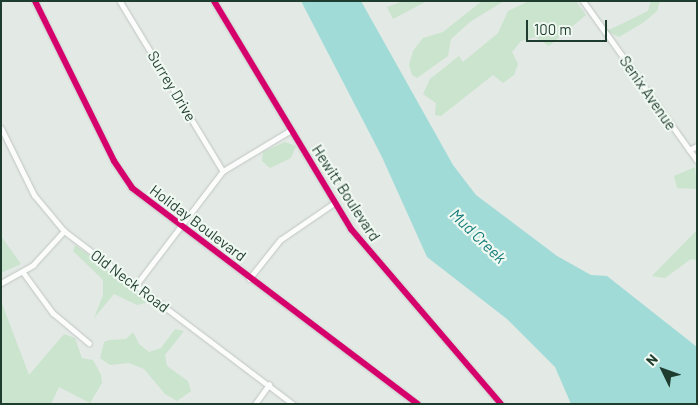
<!DOCTYPE html>
<html>
<head>
<meta charset="utf-8">
<style>
  body { margin:0 }
  #map { position:relative; width:698px; height:405px; overflow:hidden; background:#e3e9e5; font-family:Barlow,sans-serif }
  div>[style] { position:absolute }
  .green>* { inset:0; background:#cae4cd }
  .water>* { inset:0; background:#a0dbd7 }
  .roads { filter:drop-shadow(0 0 1px #c0c6c2) drop-shadow(0 0 1px #c0c6c2) }
  .minor>* { height:4.5px; margin:-2.25px; padding:0 2.25px; transform-origin:2.25px; border-radius:2.25px; background:#fbfcfb }
  .tertiary>* { height:5px; margin:-2.5px; padding:0 2.5px; transform-origin:2.5px; border-radius:2.5px; background:#fbfcfb }
  .cycleway>* { height:6px; margin:-3px; padding:0 3px; transform-origin:3px; border-radius:3px; background:#d6006c }
  span { translate:-50% -50%; white-space:nowrap; text-align:center; line-height:1.15; -webkit-text-stroke:4.5px #f0f8f2; paint-order:stroke }
  .street-label { font-size:15px; color:#1f3d2f }
  .water-label { font-size:16px; color:#157d79; font-style:italic }
  .frame { position:absolute; inset:0; border:2px solid #1f3d2f; pointer-events:none }
  .north { position:absolute; left:638px; top:345px; width:50px; height:50px; -webkit-text-stroke:4px #f0f8f2; paint-order:stroke; rotate:312deg; font-size:14px; font-weight:700; line-height:20px; text-align:center; color:#1f3d2f }
  .north::after { content:''; display:block; margin:auto; width:18px; height:22px; background:#1f3d2f; clip-path:polygon(50% 0,100% 100%,50% 72%,0 100%) }
  .scale { position:absolute; left:526px; top:20px; width:81px; height:22px; box-sizing:border-box; border:2px solid #1f3d2f; border-top:0; padding-left:6px; font-size:15px; line-height:18px; white-space:nowrap; color:#1f3d2f; -webkit-text-stroke:4px #f0f8f2; paint-order:stroke }
</style>
</head>
<body>
<div id="map">
  <div class="green">
    <i style="clip-path:polygon(403px 1px,427px 1px,393px 19px,387px 7px)"></i>
    <i style="clip-path:polygon(482px 1px,504px 1px,470px 22px,451px 39px,448px 56px,417px 78px,412px 75px,409px 65px,413px 51px,423px 38px,443px 32px)"></i>
    <i style="clip-path:polygon(529px 1px,576px 1px,586px 15px,549px 46px,535px 37px,521px 41px,512px 52px,518px 64px,514px 75px,503px 83px,493px 75px,441px 116px,435px 115px,436px 103px,423px 94px,430px 79px,459px 56px,463px 62px,498px 33px,508px 11px)"></i>
    <i style="clip-path:polygon(651px 1px,660px 1px,657px 11px,644px 22px,619px 37px,607px 31px,648px 11px)"></i>
    <i style="clip-path:polygon(285px 142px,296px 146px,291px 158px,270px 168px,262px 161px,263px 152px)"></i>
    <i style="clip-path:polygon(695px 167px,697px 189px,677px 188px,674px 176px)"></i>
    <i style="clip-path:polygon(697px 230px,697px 260px,691px 259px,665px 278px,652px 276px)"></i>
    <i style="clip-path:polygon(1px 236px,21px 264px,1px 273px)"></i>
    <i style="clip-path:polygon(75px 245px,153px 301px,137px 305px,114px 294px,94px 318px,103px 295px,103px 280px,73px 251px)"></i>
    <i style="clip-path:polygon(1px 301px,29px 375px,64px 334px,75px 338px,82px 358px,93px 360px,101px 375px,102px 383px,90px 403px,59px 387px,51px 404px,1px 404px)"></i>
    <i style="clip-path:polygon(175px 329px,184px 331px,165px 355px,167px 366px,188px 381px,191px 391px,177px 401px,165px 394px,144px 369px,129px 363px,110px 365px,100px 358px,104px 342px,109px 340px,126px 339px,133px 332px,139px 344px,149px 352px,161px 348px)"></i>
  </div>
  <div class="water">
    <i style="clip-path:polygon(301px 1px,361px 1px,453px 165px,476px 195px,557px 256px,591px 275px,607px 276px,697px 347px,697px 404px,571px 404px,555px 367px,507px 319px,427px 257px,382px 157px)"></i>
  </div>
  <div class="roads">
    <div class="minor">
      <i style="left:35px;top:1px;width:178px;rotate:63.7deg"></i>
      <i style="left:114px;top:161px;width:32px;rotate:56deg"></i>
      <i style="left:132px;top:188px;width:358px;rotate:37.1deg"></i>
      <i style="left:120px;top:1px;width:199px;rotate:58.8deg"></i>
      <i style="left:214px;top:1px;width:266px;rotate:59deg"></i>
      <i style="left:351px;top:229px;width:230px;rotate:49.4deg"></i>
      <i style="left:689px;top:150px;width:9px;rotate:-27deg"></i>
      <i style="left:23px;top:272px;width:51px;rotate:53.8deg"></i>
      <i style="left:53px;top:313px;width:47px;rotate:39.8deg"></i>
      <i style="left:249px;top:279px;width:50px;rotate:-51.5deg"></i>
      <i style="left:280px;top:240px;width:65px;rotate:-34.4deg"></i>
      <i style="left:1px;top:283px;width:37px;rotate:-29deg"></i>
      <i style="left:33px;top:265px;width:46px;rotate:-47.6deg"></i>
      <i style="left:136px;top:285px;width:143px;rotate:-52.7deg"></i>
      <i style="left:223px;top:171px;width:79px;rotate:-31.1deg"></i>
      <i style="left:255px;top:404px;width:24px;rotate:-54deg"></i>
    </div>
    <div class="tertiary">
      <i style="left:583px;top:1px;width:196px;rotate:54.5deg"></i>
      <i style="left:1px;top:128px;width:75px;rotate:63.8deg"></i>
      <i style="left:34px;top:195px;width:47px;rotate:50.2deg"></i>
      <i style="left:64px;top:231px;width:287px;rotate:37.1deg"></i>
    </div>
  </div>
  <div class="cycleway">
    <i style="left:35px;top:1px;width:178px;rotate:63.7deg"></i>
    <i style="left:114px;top:161px;width:32px;rotate:56deg"></i>
    <i style="left:132px;top:188px;width:358px;rotate:37.1deg"></i>
    <i style="left:214px;top:1px;width:266px;rotate:59deg"></i>
    <i style="left:351px;top:229px;width:230px;rotate:49.4deg"></i>
  </div>
  <div class="street-label">
    <span style="left:172px;top:86px;rotate:59deg">Surrey Drive</span>
    <span style="left:648px;top:93px;rotate:55deg">Senix Avenue</span>
    <span style="left:346px;top:193px;rotate:57deg">Hewitt Boulevard</span>
    <span style="left:198px;top:223px;rotate:37deg">Holiday Boulevard</span>
    <span style="left:130px;top:281px;rotate:37deg">Old Neck Road</span>
  </div>
  <div class="water-label">
    <span style="left:478px;top:236px;rotate:44deg">Mud Creek</span>
  </div>
  <div class="frame"></div>
  <div class="north">N</div>
  <div class="scale">100 m</div>
</div>
</body>
</html>
